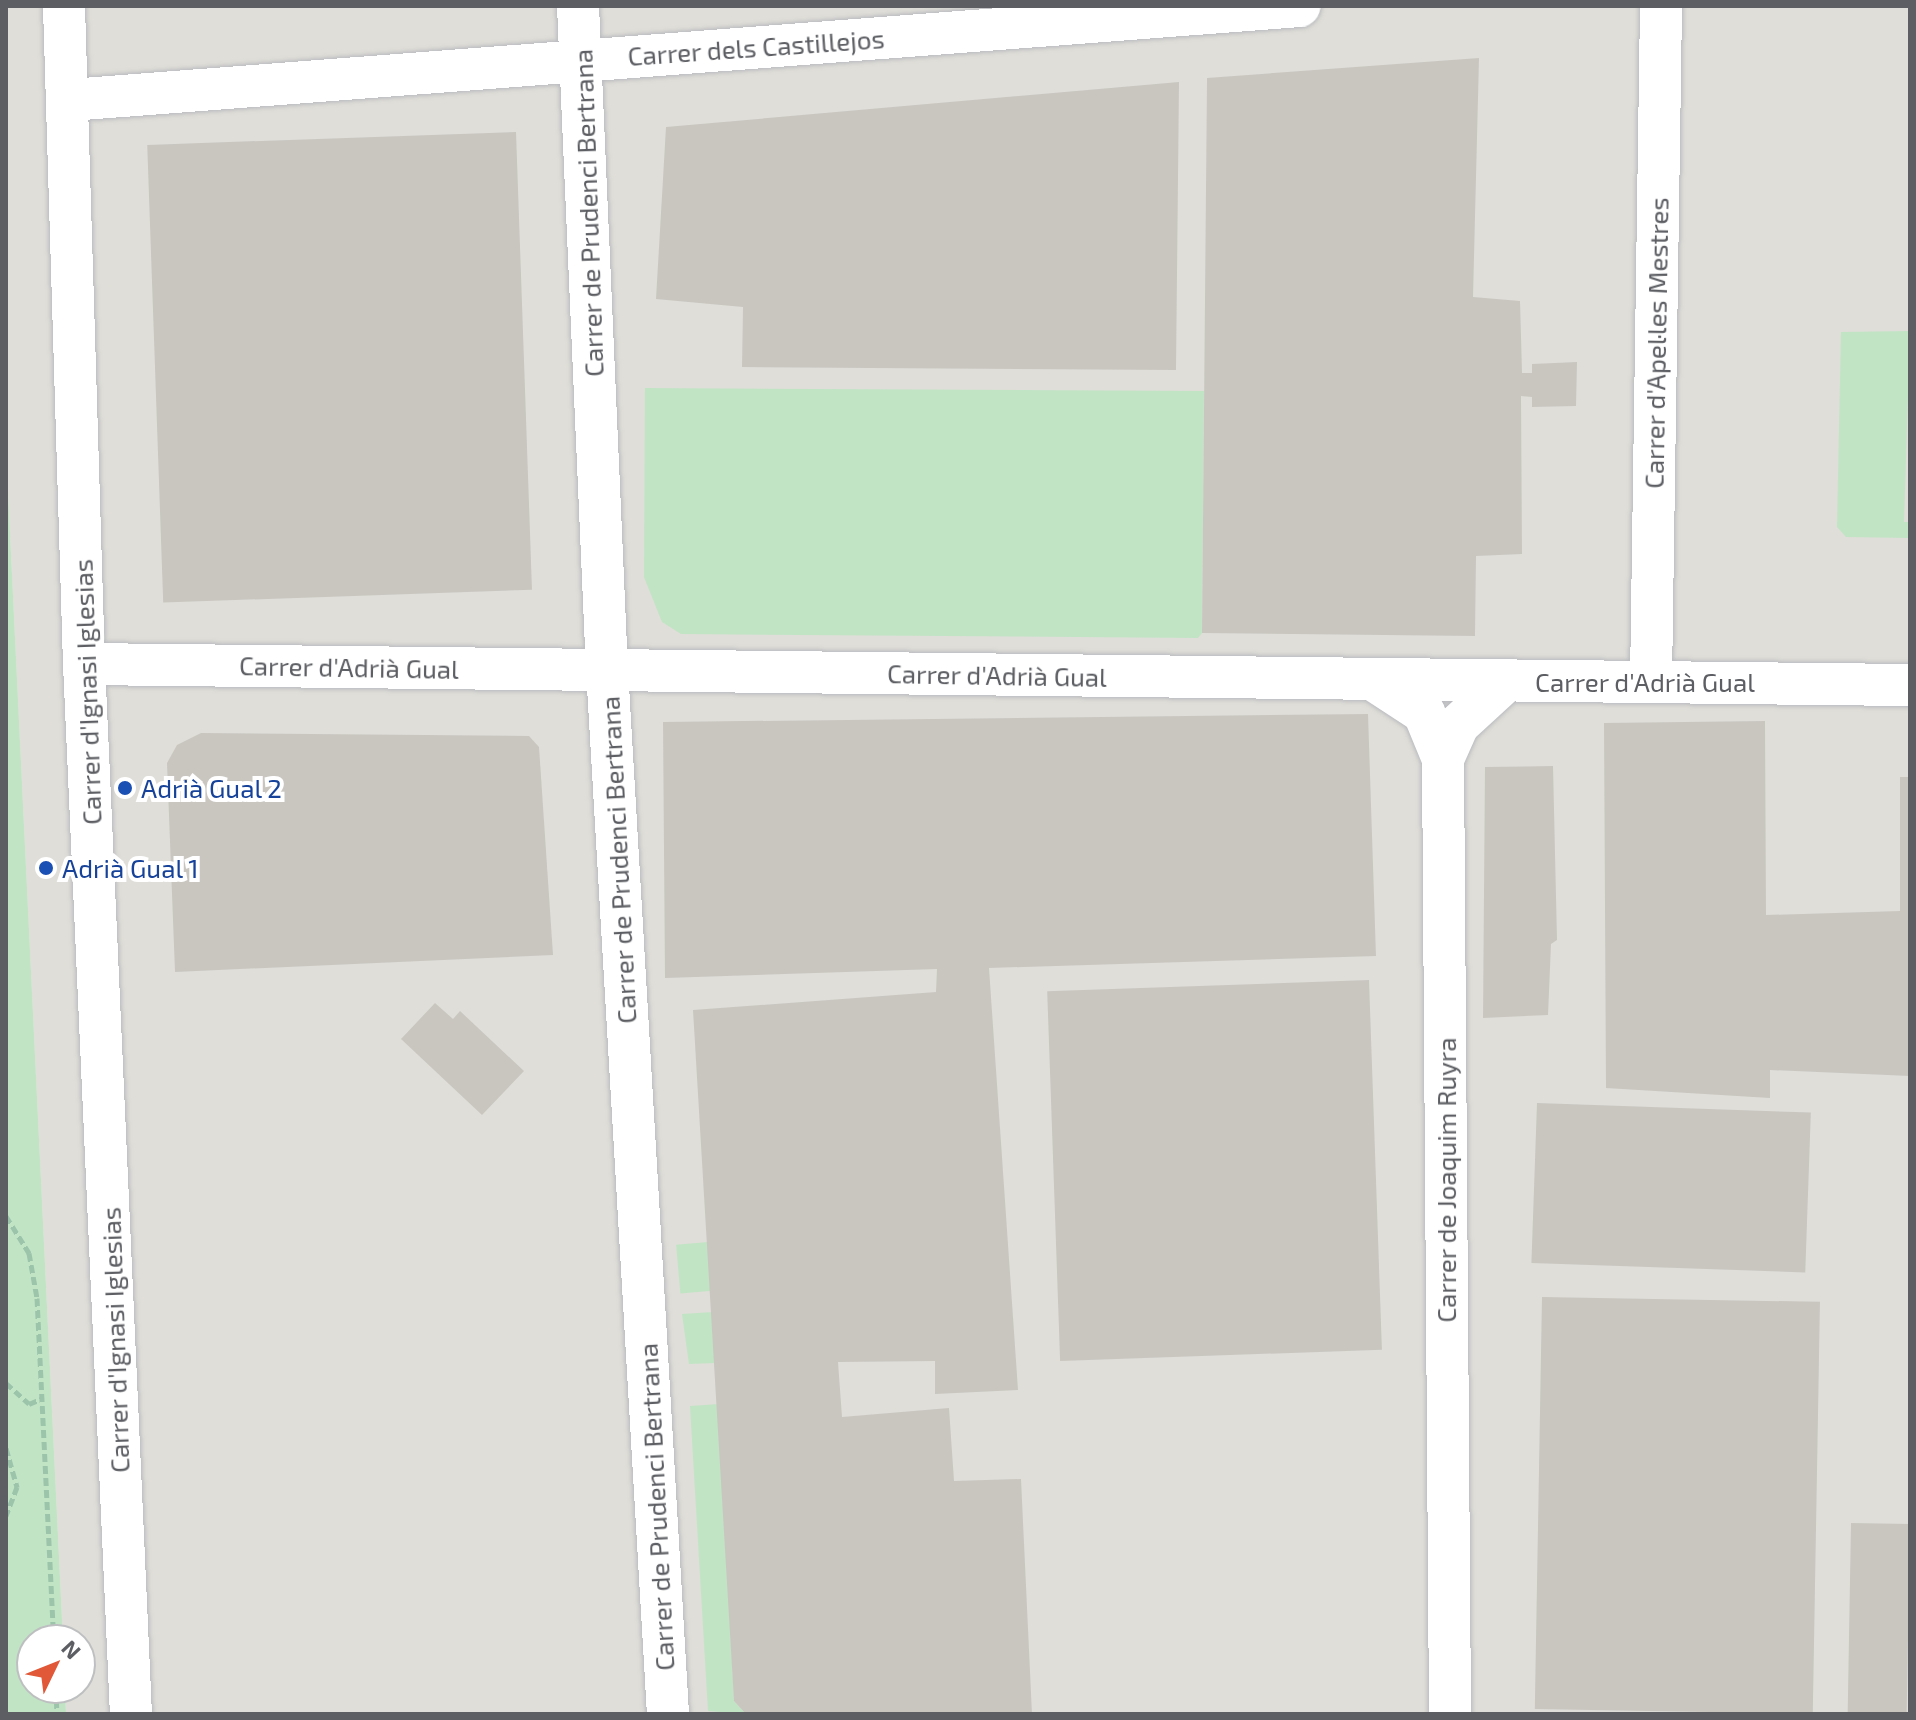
<!DOCTYPE html>
<html>
<head>
<meta charset="utf-8">
<style>
  body { margin:0 }
  #map { position:relative; width:1916px; height:1720px; overflow:hidden; background:#edece3; font-family:"Exo 2",sans-serif }
  div>[style] { position:absolute }
  .industrial>* { inset:0; background:#dfded8 }
  .green>* { inset:0; background:#c1e4c5; transform-origin:0 0 }
  .building>* { inset:0; background:#c9c6c0; transform-origin:0 0 }
  .path>* { height:5px; margin-top:-2.5px; transform-origin:0; background:repeating-linear-gradient(90deg,#9bc4ab 0 8px,transparent 0 12px) }
  .roads { filter:drop-shadow(0 0 2px #b9babf) drop-shadow(0 0 2px #b9babf) }
  .street>* { height:42px; margin:-21px; padding:0 21px; transform-origin:21px; border-radius:21px; background:#fff }
  .dots>* { width:22px; height:22px; translate:-50% -50%; box-sizing:border-box; border:4px solid #fff; border-radius:50% }
  span { translate:-50% -50%; white-space:nowrap; text-align:center; line-height:1.15; -webkit-text-stroke:8px #fff; paint-order:stroke }
  .street-label { font-size:26px; color:#5c5e63 }
  .transit-label { font-size:26px; color:#164399 }
  .left { translate:0 -50%; text-align:left }
  .frame { position:absolute; inset:0; border:8px solid #5c5e63; pointer-events:none }
  .north { position:absolute; left:16px; top:1624px; width:80px; height:80px; box-sizing:border-box; background:#fff; border:2px solid #bebfc1; border-radius:50%; rotate:47deg; font-size:22px; font-weight:700; line-height:32px; text-align:center; color:#5c5e63 }
  .north::after { content:''; display:block; margin:auto; width:28px; height:36px; background:#e05837; clip-path:polygon(50% 0,100% 100%,50% 72%,0 100%) }
</style>
</head>
<body>
<div id="map">
  <div class="industrial">
    <i style="clip-path:polygon(6px 6px,1910px 6px,1910px 1714px,66px 1714px,65px 1688px,80px 1688px,80px 1640px,63px 1640px,6px 450px)"></i>
  </div>
  <div class="green">
    <i style="clip-path:polygon(1910px 331px,1904px 522px,1910px 522px,1910px 538px,1846px 537px,1837px 527px,1841px 332px)"></i>
    <i style="clip-path:polygon(645px 388px,1204px 391px,1202px 633px,1198px 638px,681px 634px,662px 622px,644px 577px)"></i>
    <i style="clip-path:polygon(6px 449px,63px 1640px,32px 1640px,32px 1688px,65px 1688px,66px 1714px,6px 1714px)"></i>
    <i style="left:708px;top:1242px;width:49px;height:32px;rotate:85deg"></i>
    <i style="clip-path:polygon(713px 1312px,716px 1363px,689px 1364px,682px 1314px)"></i>
    <i style="clip-path:polygon(719px 1404px,734px 1701px,746px 1714px,708px 1711px,690px 1406px)"></i>
  </div>
  <div class="building">
    <i style="clip-path:polygon(1479px 58px,1473px 297px,1520px 301px,1522px 373px,1532px 373px,1532px 364px,1577px 362px,1576px 406px,1532px 407px,1532px 397px,1521px 396px,1522px 554px,1476px 556px,1475px 636px,1202px 633px,1207px 78px)"></i>
    <i style="clip-path:polygon(1179px 82px,1176px 370px,742px 367px,743px 307px,656px 299px,666px 127px)"></i>
    <i style="left:516px;top:132px;width:458px;height:369px;rotate:88deg"></i>
    <i style="clip-path:polygon(1368px 714px,1376px 956px,989px 968px,1018px 1390px,935px 1394px,935px 1361px,838px 1362px,842px 1417px,949px 1408px,954px 1481px,1021px 1479px,1032px 1714px,746px 1714px,734px 1701px,693px 1010px,936px 992px,937px 969px,665px 978px,663px 722px)"></i>
    <i style="clip-path:polygon(1765px 721px,1766px 915px,1900px 911px,1900px 777px,1910px 777px,1910px 1076px,1770px 1070px,1770px 1098px,1606px 1088px,1604px 723px)"></i>
    <i style="clip-path:polygon(201px 733px,529px 736px,539px 747px,553px 955px,175px 972px,167px 763px,177px 745px)"></i>
    <i style="clip-path:polygon(1553px 766px,1557px 940px,1551px 944px,1548px 1015px,1483px 1018px,1485px 767px)"></i>
    <i style="left:1369px;top:980px;width:370px;height:322px;rotate:88deg"></i>
    <i style="clip-path:polygon(435px 1003px,453px 1019px,460px 1011px,524px 1071px,482px 1115px,401px 1039px)"></i>
    <i style="left:1537px;top:1103px;width:274px;height:160px;rotate:2deg"></i>
    <i style="left:1542px;top:1297px;width:278px;height:412px;rotate:1deg"></i>
    <i style="left:1851px;top:1523px;width:59px;height:191px;rotate:1deg"></i>
  </div>
  <div class="path">
    <i style="left:6px;top:1216px;width:44px;rotate:58.1deg"></i>
    <i style="left:29px;top:1253px;width:46px;rotate:79.9deg"></i>
    <i style="left:37px;top:1298px;width:342px;rotate:87.2deg"></i>
    <i style="left:6px;top:1383px;width:31px;rotate:42deg"></i>
    <i style="left:29px;top:1404px;width:15px;rotate:-23deg"></i>
    <i style="left:6px;top:1448px;width:41px;rotate:74.2deg"></i>
    <i style="left:17px;top:1487px;width:31px;rotate:111deg"></i>
    <i style="left:56px;top:1688px;width:26px;rotate:88deg"></i>
  </div>
  <div class="roads">
    <div class="street">
      <i style="left:64px;top:6px;width:658px;rotate:88.26deg"></i>
      <i style="left:84px;top:664px;width:1051px;rotate:87.44deg"></i>
      <i style="left:578px;top:6px;width:664px;rotate:87.5deg"></i>
      <i style="left:607px;top:669px;width:1047px;rotate:86.66deg"></i>
      <i style="left:70px;top:100px;width:1233px;rotate:-4.37deg"></i>
      <i style="left:84px;top:664px;width:1826px;rotate:0.66deg"></i>
      <i style="left:1375px;top:681px;width:59px;rotate:33.1deg"></i>
      <i style="left:1424px;top:713px;width:50px;rotate:67.6deg"></i>
      <i style="left:1443px;top:759px;width:955px;rotate:89.58deg"></i>
      <i style="left:1651px;top:681px;width:675px;rotate:-89.15deg"></i>
      <i style="left:1443px;top:759px;width:37px;rotate:-66deg"></i>
      <i style="left:1458px;top:725px;width:65px;rotate:-42.5deg"></i>
    </div>
  </div>
  <div class="dots">
    <i style="left:125px;top:788px;background:#1a4fb4"></i>
    <i style="left:46px;top:868px;background:#1a4fb4"></i>
  </div>
  <div class="street-label">
    <span style="left:756px;top:47px;rotate:-4deg">Carrer dels Castillejos</span>
    <span style="left:588px;top:213px;rotate:-92deg">Carrer de Prudenci Bertrana</span>
    <span style="left:1656px;top:343px;rotate:-89deg">Carrer d'Apel·les Mestres</span>
    <span style="left:349px;top:667px;rotate:1deg">Carrer d'Adrià Gual</span>
    <span style="left:997px;top:675px;rotate:1deg">Carrer d'Adrià Gual</span>
    <span style="left:1645px;top:682px">Carrer d'Adrià Gual</span>
    <span style="left:87px;top:692px;rotate:-92deg">Carrer d'Ignasi Iglesias</span>
    <span style="left:618px;top:860px;rotate:-93deg">Carrer de Prudenci Bertrana</span>
    <span style="left:1446px;top:1180px;rotate:-90deg">Carrer de Joaquim Ruyra</span>
    <span style="left:115px;top:1340px;rotate:-92deg">Carrer d'Ignasi Iglesias</span>
    <span style="left:656px;top:1507px;rotate:-93deg">Carrer de Prudenci Bertrana</span>
  </div>
  <div class="transit-label">
    <span class="left" style="left:141px;top:788px">Adrià Gual 2</span>
    <span class="left" style="left:62px;top:868px">Adrià Gual 1</span>
  </div>
  <div class="frame"></div>
  <div class="north">N</div>
</div>
</body>
</html>
